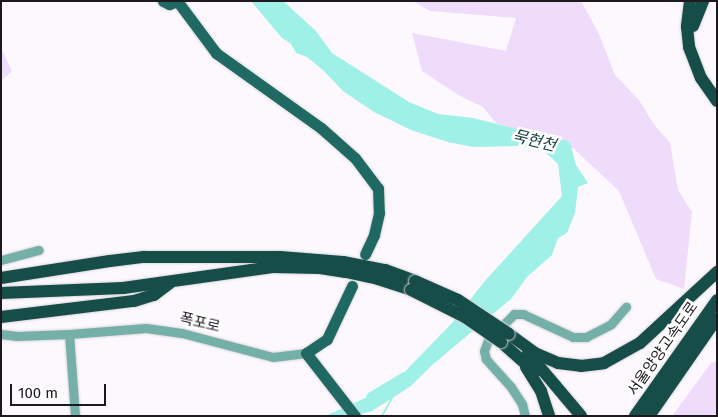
<!DOCTYPE html>
<html>
<head>
<meta charset="utf-8">
<style>
  body { margin:0 }
  #map { position:relative; width:718px; height:417px; overflow:hidden; background:#fcf8fe; font-family:"Fira Sans","Noto Sans KR",sans-serif }
  div>[style] { position:absolute }
  .green>* { inset:0; background:#efdcfa }
  .water>* { inset:0; background:#9ff1e7 }
  .stream>* { height:2px; margin:-1px; padding:0 1px; transform-origin:1px; border-radius:1px; background:#9ff1e7 }
  .river>* { height:11px; margin:-5.5px; padding:0 5.5px; transform-origin:5.5px; border-radius:5.5px; background:#9ff1e7 }
  .roads { filter:drop-shadow(0 0 1px #d8d4da) drop-shadow(0 0 1px #d8d4da) }
  .minor>* { height:9px; margin:-4.5px; padding:0 4.5px; transform-origin:4.5px; border-radius:4.5px; background:#74b0a8 }
  .major>* { height:11px; margin:-5.5px; padding:0 5.5px; transform-origin:5.5px; border-radius:5.5px; background:#1f6962 }
  .highway>* { height:12px; margin:-6px; padding:0 6px; transform-origin:6px; border-radius:6px; background:#174d48 }
  .bridges { filter:drop-shadow(0 0 1px #d8d4da) drop-shadow(0 0 1px #d8d4da) }
  .highway-bridge>* { height:12px; margin:-6px; padding:0 6px; transform-origin:6px; border-radius:6px; background:#174d48 }
  span { translate:-50% -50%; white-space:nowrap; text-align:center; line-height:1.15; -webkit-text-stroke:5px #fff; paint-order:stroke }
  .street-label { font-size:15px; color:#1d191f }
  .water-label { font-size:16px; color:#19403c; font-style:italic }
  .frame { position:absolute; inset:0; border:2px solid #1d191f; pointer-events:none }
  .scale { position:absolute; left:10px; top:384px; width:96px; height:22px; box-sizing:border-box; border:2px solid #1d191f; border-top:0; padding-left:6px; font-size:15px; line-height:18px; white-space:nowrap; color:#1d191f; -webkit-text-stroke:4px #fff; paint-order:stroke }
</style>
</head>
<body>
<div id="map">
  <div class="green">
    <i style="clip-path:polygon(413px 1px,581px 1px,599px 34px,615px 75px,639px 100px,653px 123px,670px 143px,678px 190px,692px 212px,684px 289px,656px 279px,619px 191px,573px 148px,496px 123px,483px 107px,458px 95px,422px 71px,412px 33px,506px 51px,516px 18px,430px 11px)"></i>
    <i style="clip-path:polygon(1px 48px,12px 71px,1px 81px)"></i>
    <i style="clip-path:polygon(717px 361px,717px 416px,672px 416px,711px 363px)"></i>
  </div>
  <div class="water">
    <i style="clip-path:polygon(251px 1px,283px 1px,316px 31px,332px 53px,409px 102px,438px 114px,473px 118px,570px 142px,576px 165px,588px 183px,578px 187px,575px 213px,567px 233px,558px 238px,552px 255px,527px 277px,511px 299px,431px 366px,411px 386px,372px 411px,354px 416px,325px 416px,390px 387px,452px 323px,484px 282px,562px 196px,558px 164px,544px 151px,518px 146px,472px 147px,448px 142px,411px 130px,374px 112px,343px 91px,324px 71px,307px 57px,296px 53px,291px 44px,281px 37px)"></i>
  </div>
  <div class="stream">
    <i style="left:382px;top:416px;width:21px;rotate:-61deg"></i>
  </div>
  <div class="river">
    <i style="left:371px;top:397px;width:39px;rotate:-31deg"></i>
  </div>
  <div class="roads">
    <div class="minor">
      <i style="left:1px;top:260px;width:39px;rotate:-15deg"></i>
      <i style="left:1px;top:334px;width:16px;rotate:7deg"></i>
      <i style="left:17px;top:336px;width:52px;rotate:-2.2deg"></i>
      <i style="left:69px;top:334px;width:77px;rotate:-4.5deg"></i>
      <i style="left:146px;top:328px;width:36px;rotate:8deg"></i>
      <i style="left:182px;top:333px;width:94px;rotate:14.8deg"></i>
      <i style="left:273px;top:357px;width:33px;rotate:-7deg"></i>
      <i style="left:69px;top:334px;width:82px;rotate:85.8deg"></i>
      <i style="left:525px;top:416px;width:12px;rotate:-104deg"></i>
      <i style="left:522px;top:404px;width:20px;rotate:-123deg"></i>
      <i style="left:511px;top:387px;width:38px;rotate:-132deg"></i>
      <i style="left:486px;top:359px;width:8px;rotate:-104deg"></i>
      <i style="left:484px;top:351px;width:12px;rotate:-70deg"></i>
      <i style="left:488px;top:340px;width:37px;rotate:-45deg"></i>
      <i style="left:514px;top:314px;width:9px"></i>
      <i style="left:523px;top:314px;width:55px;rotate:24.7deg"></i>
      <i style="left:573px;top:337px;width:13px"></i>
      <i style="left:586px;top:337px;width:28px;rotate:-27deg"></i>
      <i style="left:611px;top:324px;width:23px;rotate:-49deg"></i>
    </div>
    <div class="major">
      <i style="left:163px;top:1px;width:7px;rotate:27deg"></i>
      <i style="left:169px;top:4px;width:10px;rotate:-17deg"></i>
      <i style="left:178px;top:2px;width:64px;rotate:53.3deg"></i>
      <i style="left:216px;top:53px;width:129px;rotate:35.5deg"></i>
      <i style="left:321px;top:128px;width:45px;rotate:41.4deg"></i>
      <i style="left:355px;top:158px;width:38px;rotate:53deg"></i>
      <i style="left:378px;top:188px;width:25px;rotate:88deg"></i>
      <i style="left:379px;top:213px;width:23px;rotate:103deg"></i>
      <i style="left:374px;top:235px;width:21px;rotate:115deg"></i>
      <i style="left:352px;top:286px;width:59px;rotate:115.3deg"></i>
      <i style="left:327px;top:339px;width:25px;rotate:146deg"></i>
      <i style="left:306px;top:353px;width:80px;rotate:52.1deg"></i>
    </div>
    <div class="highway">
      <i style="left:690px;top:1px;width:26px;rotate:97deg"></i>
      <i style="left:687px;top:27px;width:20px;rotate:84deg"></i>
      <i style="left:689px;top:47px;width:33px;rotate:69deg"></i>
      <i style="left:701px;top:78px;width:28px;rotate:55deg"></i>
      <i style="left:693px;top:26px;width:27px;rotate:-68deg"></i>
      <i style="left:1px;top:278px;width:110px;rotate:-8.9deg"></i>
      <i style="left:110px;top:261px;width:34px;rotate:-7deg"></i>
      <i style="left:144px;top:257px;width:136px"></i>
      <i style="left:280px;top:257px;width:63px;rotate:4.5deg"></i>
      <i style="left:343px;top:262px;width:43px;rotate:10.8deg"></i>
      <i style="left:385px;top:270px;width:32px;rotate:20deg"></i>
      <i style="left:1px;top:293px;width:122px;rotate:-2.3deg"></i>
      <i style="left:123px;top:288px;width:151px;rotate:-8deg"></i>
      <i style="left:273px;top:267px;width:47px;rotate:1.2deg"></i>
      <i style="left:320px;top:268px;width:26px;rotate:9deg"></i>
      <i style="left:346px;top:272px;width:33px;rotate:12deg"></i>
      <i style="left:378px;top:279px;width:35px;rotate:18deg"></i>
      <i style="left:1px;top:317px;width:134px;rotate:-6.9deg"></i>
      <i style="left:134px;top:301px;width:21px;rotate:-17deg"></i>
      <i style="left:154px;top:295px;width:20px;rotate:-37deg"></i>
      <i style="left:509px;top:334px;width:34px;rotate:36deg"></i>
      <i style="left:537px;top:354px;width:23px;rotate:23deg"></i>
      <i style="left:558px;top:363px;width:23px;rotate:7deg"></i>
      <i style="left:581px;top:366px;width:23px;rotate:-7deg"></i>
      <i style="left:604px;top:363px;width:41px;rotate:-29.1deg"></i>
      <i style="left:640px;top:343px;width:105px;rotate:-42.7deg"></i>
      <i style="left:501px;top:342px;width:45px;rotate:41.4deg"></i>
      <i style="left:528px;top:353px;width:82px;rotate:49.9deg"></i>
      <i style="left:526px;top:367px;width:28px;rotate:58deg"></i>
      <i style="left:541px;top:391px;width:26px;rotate:72deg"></i>
      <i style="left:635px;top:416px;width:142px;rotate:-54.7deg"></i>
      <i style="left:649px;top:416px;width:119px;rotate:-55.2deg"></i>
    </div>
  </div>
  <div class="bridges">
    <div class="highway-bridge">
      <i style="left:415px;top:281px;width:47px;rotate:23.8deg"></i>
      <i style="left:458px;top:300px;width:61px;rotate:33.7deg"></i>
      <i style="left:411px;top:290px;width:60px;rotate:26.6deg"></i>
      <i style="left:465px;top:317px;width:44px;rotate:34.8deg"></i>
    </div>
  </div>
  <div class="street-label">
    <span style="left:200px;top:323px;rotate:13deg">폭포로</span>
    <span style="left:663px;top:349px;rotate:-55deg">서울양양고속도로</span>
  </div>
  <div class="water-label">
    <span style="left:534px;top:141px;rotate:14deg">묵현천</span>
  </div>
  <div class="frame"></div>
  <div class="scale">100 m</div>
</div>
</body>
</html>
